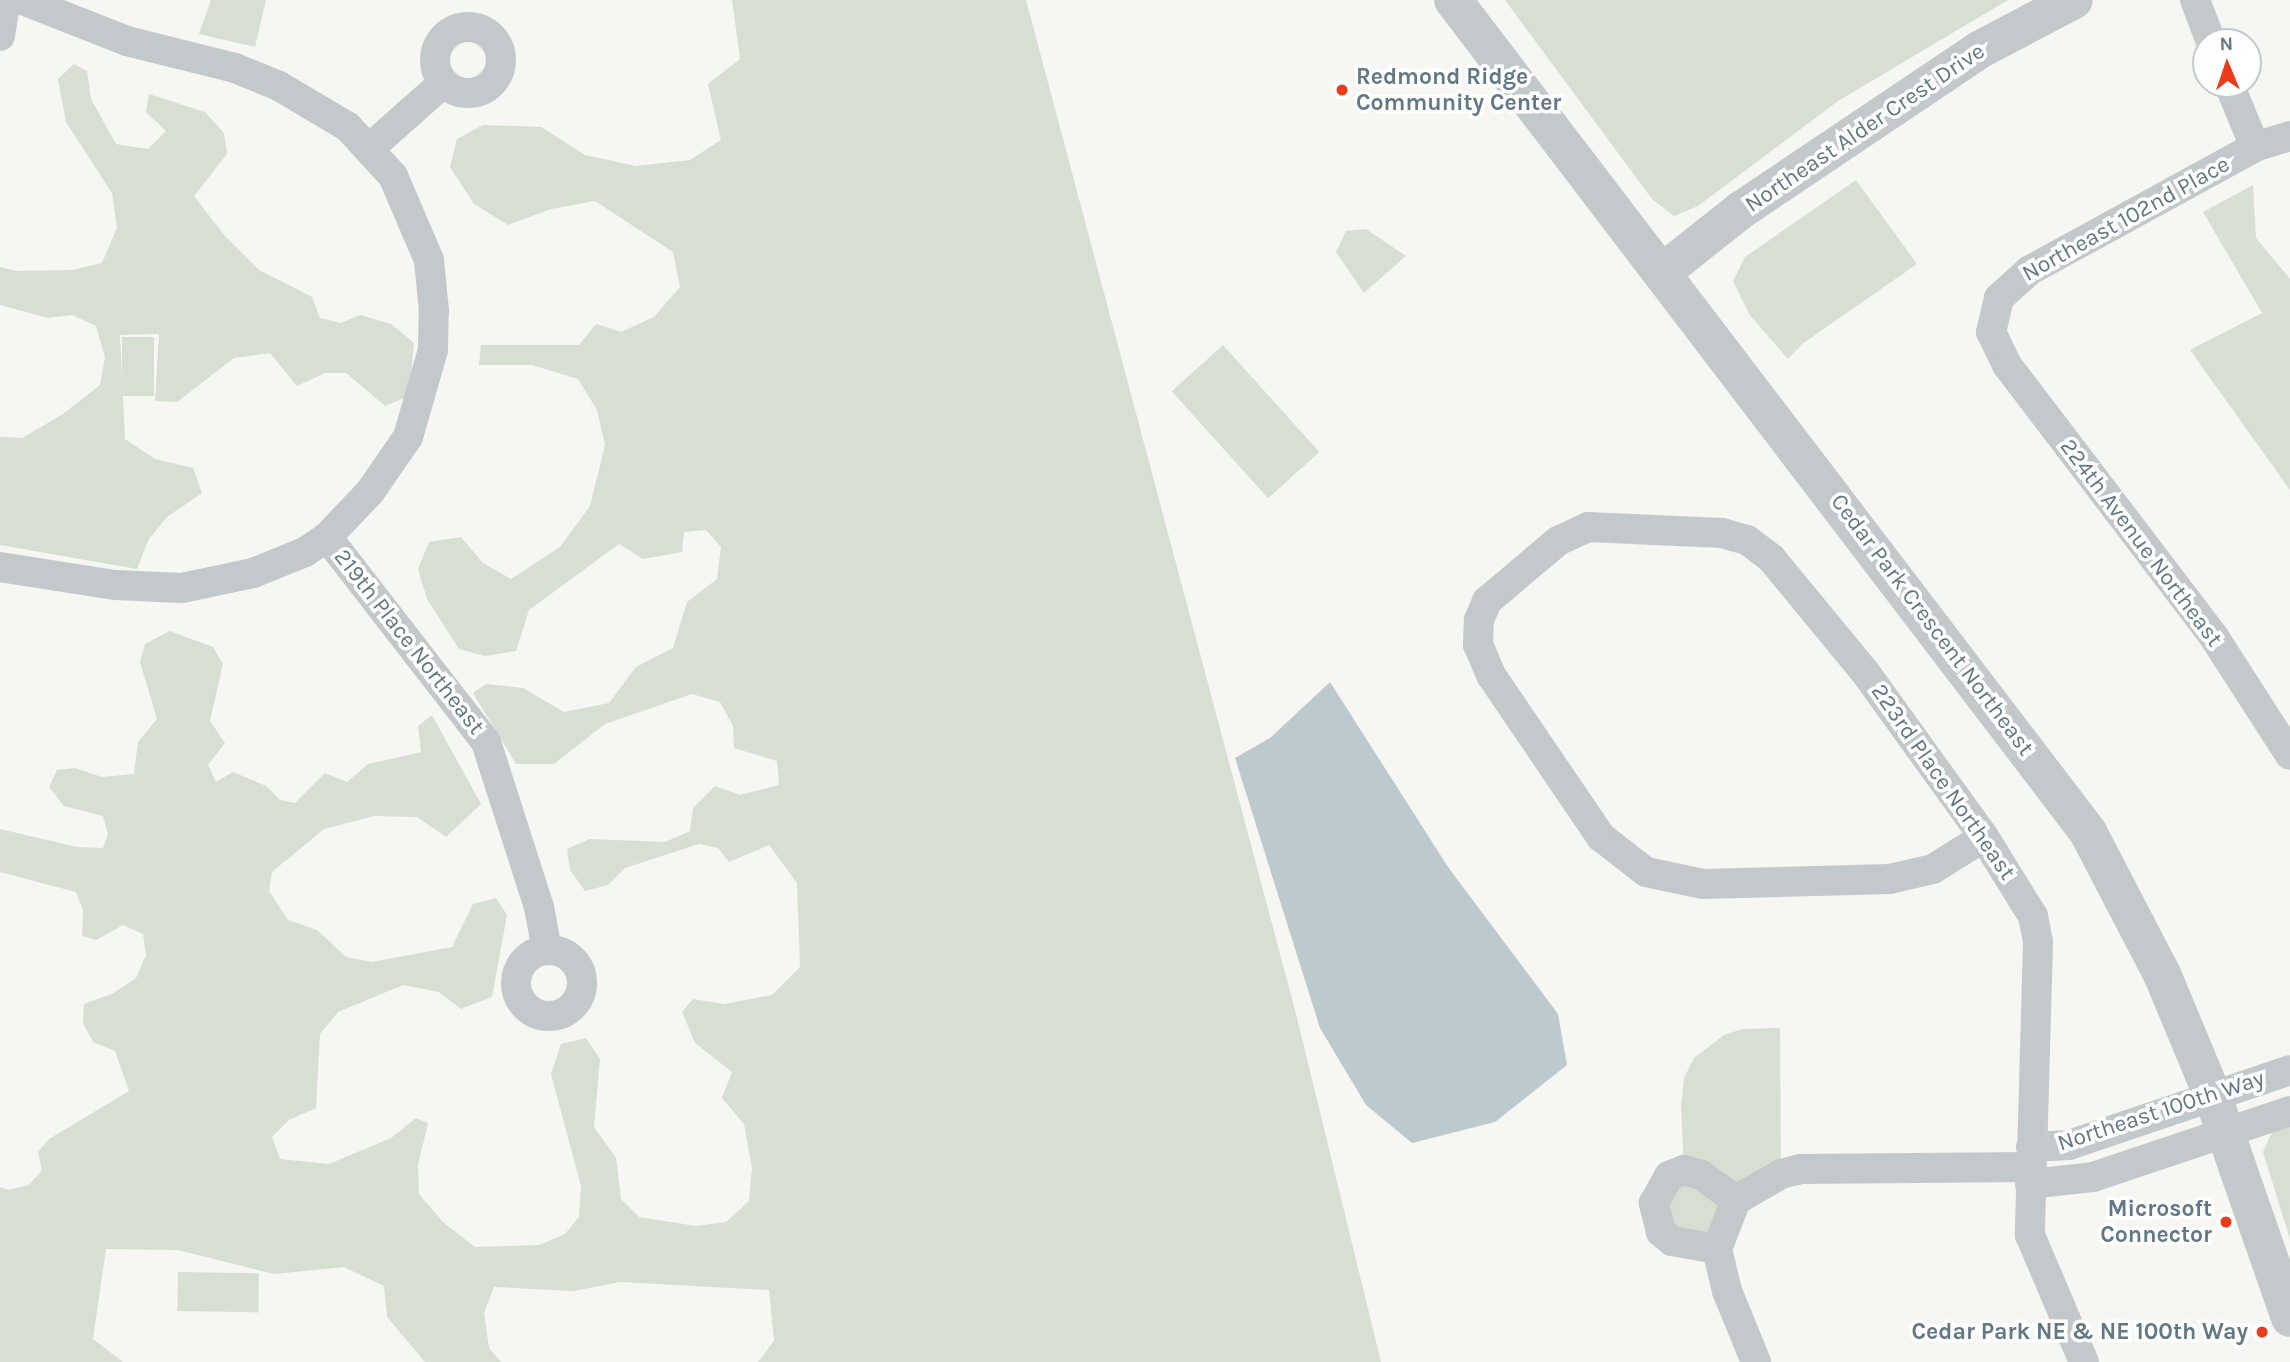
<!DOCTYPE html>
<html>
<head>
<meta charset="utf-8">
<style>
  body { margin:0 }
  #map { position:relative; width:2290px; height:1362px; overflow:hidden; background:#f6f6f2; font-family:Karla,sans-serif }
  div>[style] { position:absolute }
  .green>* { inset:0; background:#d7ded2; transform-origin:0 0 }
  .water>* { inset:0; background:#bcc9cd }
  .minor>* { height:30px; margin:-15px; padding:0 15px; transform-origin:15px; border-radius:15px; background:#c3c8ca }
  .minor>.ring { margin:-15px; padding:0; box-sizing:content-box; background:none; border:30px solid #c3c8ca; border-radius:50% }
  .tertiary>* { height:38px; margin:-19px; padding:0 19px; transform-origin:19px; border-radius:19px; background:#c3c8ca }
  .dots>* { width:19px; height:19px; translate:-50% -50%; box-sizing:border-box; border:4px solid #fff; border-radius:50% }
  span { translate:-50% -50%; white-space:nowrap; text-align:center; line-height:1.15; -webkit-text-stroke:7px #fff; paint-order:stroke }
  .poi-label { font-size:23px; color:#627885; font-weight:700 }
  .left { translate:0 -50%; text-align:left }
  .right { translate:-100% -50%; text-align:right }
  .street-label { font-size:23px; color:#627885 }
  .north { position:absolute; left:2192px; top:28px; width:70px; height:70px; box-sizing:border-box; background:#fff; border:2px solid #c0c9ce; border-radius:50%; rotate:358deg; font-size:19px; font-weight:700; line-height:28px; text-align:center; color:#627885 }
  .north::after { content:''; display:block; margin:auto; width:24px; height:32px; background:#ef3a18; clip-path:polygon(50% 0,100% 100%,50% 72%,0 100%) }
</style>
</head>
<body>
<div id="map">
  <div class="green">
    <i style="clip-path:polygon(211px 0,266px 0,255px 47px,199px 34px)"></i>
    <i style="clip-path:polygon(732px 0,1026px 0,1296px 1014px,1381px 1362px,758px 1362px,774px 1341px,769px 1290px,620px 1282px,574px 1291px,494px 1287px,484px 1313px,489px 1348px,501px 1362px,425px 1362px,387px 1317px,384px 1286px,344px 1267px,274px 1274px,178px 1250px,106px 1249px,93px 1339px,123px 1362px,0 1362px,0 1187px,8px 1190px,29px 1185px,42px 1170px,38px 1152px,49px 1139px,129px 1091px,115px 1051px,93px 1042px,83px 1023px,84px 1004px,112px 994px,136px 978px,146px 955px,143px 934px,123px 925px,96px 940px,82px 936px,83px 911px,76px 892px,0 872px,0 829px,77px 847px,103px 848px,108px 834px,103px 816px,64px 806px,49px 787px,57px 770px,75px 768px,102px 777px,134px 774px,138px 742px,157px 719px,140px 662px,145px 644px,170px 631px,213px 647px,223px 664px,210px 721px,225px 743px,208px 765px,216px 782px,233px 772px,266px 786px,280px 800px,295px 803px,325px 773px,347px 782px,368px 764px,421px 752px,418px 726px,432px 715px,481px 804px,446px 837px,417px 817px,374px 816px,324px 829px,272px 872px,269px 891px,288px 920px,317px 930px,346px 957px,372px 962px,452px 947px,473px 904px,496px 898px,507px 915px,492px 997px,461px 1009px,439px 992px,403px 985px,338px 1012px,320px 1034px,316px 1108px,289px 1120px,272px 1137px,280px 1159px,329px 1164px,391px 1138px,416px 1118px,428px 1123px,418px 1165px,419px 1194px,444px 1223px,475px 1247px,539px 1245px,565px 1234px,579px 1217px,581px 1186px,551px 1074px,561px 1044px,586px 1038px,600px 1059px,594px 1127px,616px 1158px,621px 1199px,639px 1217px,696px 1226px,726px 1222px,749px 1201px,752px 1168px,744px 1124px,722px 1098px,732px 1072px,695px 1043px,682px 1012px,693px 999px,724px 1004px,772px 995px,800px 967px,797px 883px,769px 845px,729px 862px,718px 848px,699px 844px,625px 868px,608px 885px,585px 891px,570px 870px,567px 849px,590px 839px,665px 842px,690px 831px,693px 808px,715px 786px,740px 795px,779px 785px,777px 761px,734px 748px,733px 726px,720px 702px,692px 694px,605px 724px,554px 764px,516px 764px,473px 693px,486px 684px,523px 688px,564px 712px,609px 703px,636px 667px,673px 648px,687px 602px,717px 579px,721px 547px,706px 530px,684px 532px,682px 552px,643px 559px,619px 544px,529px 610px,516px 651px,485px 656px,459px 649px,427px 599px,418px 569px,429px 542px,461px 537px,483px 563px,511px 579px,560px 547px,590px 506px,605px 445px,597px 410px,578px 379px,532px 365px,479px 365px,481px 345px,579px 345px,596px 324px,621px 332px,654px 317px,680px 287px,673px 252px,595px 201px,551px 209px,508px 225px,474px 204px,450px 167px,457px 139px,483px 125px,541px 127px,585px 155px,636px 166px,690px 160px,721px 140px,708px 84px,740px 59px)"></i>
    <i style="clip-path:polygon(1505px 0,2008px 0,1838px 101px,1698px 206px,1674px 216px,1652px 199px)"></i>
    <i style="clip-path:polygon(74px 64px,87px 71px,91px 99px,116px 144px,148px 149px,166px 131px,146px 112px,149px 94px,205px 112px,224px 133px,227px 154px,194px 196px,224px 235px,259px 270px,312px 297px,320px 318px,341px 323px,360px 315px,391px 324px,414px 343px,409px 396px,385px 406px,346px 373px,325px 373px,297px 386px,270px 353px,234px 358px,177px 402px,155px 401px,159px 334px,120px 335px,125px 439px,155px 459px,193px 468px,202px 493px,167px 517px,149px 539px,137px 569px,0 545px,0 437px,22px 438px,63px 414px,100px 385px,105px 357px,96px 326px,72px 315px,48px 318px,0 305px,0 267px,17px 271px,73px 270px,102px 263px,117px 228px,112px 193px,66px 122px,58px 79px)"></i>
    <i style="clip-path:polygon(1856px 180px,1917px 264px,1802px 344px,1788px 359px,1749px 314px,1733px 281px,1745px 257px)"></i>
    <i style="clip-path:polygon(2253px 185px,2256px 238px,2290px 279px,2290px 490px,2190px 350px,2262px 313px,2203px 212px)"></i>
    <i style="clip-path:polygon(1366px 229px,1406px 256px,1364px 293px,1336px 252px,1346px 231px)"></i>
    <i style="left:122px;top:337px;width:32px;height:59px"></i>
    <i style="left:1223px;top:345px;width:144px;height:69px;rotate:48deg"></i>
    <i style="clip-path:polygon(1780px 1028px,1781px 1174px,1720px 1235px,1672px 1241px,1660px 1187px,1684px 1170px,1681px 1107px,1684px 1078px,1694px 1058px,1724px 1035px,1742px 1029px)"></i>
    <i style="clip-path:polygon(2290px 1116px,2290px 1239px,2263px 1152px,2273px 1130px)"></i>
    <i style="left:178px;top:1272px;width:81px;height:39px;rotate:1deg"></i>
  </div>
  <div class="water">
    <i style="clip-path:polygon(1330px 682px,1448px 867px,1558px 1014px,1567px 1065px,1495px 1122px,1412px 1143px,1366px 1105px,1320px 1028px,1235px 758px,1270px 738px)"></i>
  </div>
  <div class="minor">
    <i style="left:2195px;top:0;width:45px;rotate:69.1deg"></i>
    <i class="ring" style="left:435px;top:27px;width:36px;height:36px"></i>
    <i style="left:0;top:36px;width:36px;rotate:-81deg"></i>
    <i style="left:2229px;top:84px;width:68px;rotate:67.6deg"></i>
    <i style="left:2290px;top:136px;width:37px;rotate:163deg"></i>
    <i style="left:2255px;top:147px;width:256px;rotate:151.3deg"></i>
    <i style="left:2030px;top:270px;width:42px;rotate:137.9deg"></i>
    <i style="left:1999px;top:298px;width:35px;rotate:103deg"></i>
    <i style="left:1991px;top:332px;width:37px;rotate:64deg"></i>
    <i style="left:2007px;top:365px;width:342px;rotate:52.7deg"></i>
    <i style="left:2214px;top:637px;width:140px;rotate:57.2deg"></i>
    <i style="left:371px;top:147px;width:95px;rotate:-41.6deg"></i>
    <i style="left:327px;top:537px;width:259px;rotate:52.2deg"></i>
    <i style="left:486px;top:742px;width:173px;rotate:72.2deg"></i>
    <i style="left:539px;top:907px;width:44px;rotate:79.5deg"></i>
    <i style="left:0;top:567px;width:116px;rotate:8.9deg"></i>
    <i style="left:115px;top:585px;width:67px;rotate:2.6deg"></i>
    <i style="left:182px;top:588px;width:73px;rotate:-11.9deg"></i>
    <i style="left:253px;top:573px;width:56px;rotate:-22deg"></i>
    <i style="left:305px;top:552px;width:27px;rotate:-34deg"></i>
    <i style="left:327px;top:537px;width:62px;rotate:-46.3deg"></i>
    <i style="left:370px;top:492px;width:67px;rotate:-55.4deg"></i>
    <i style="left:408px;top:437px;width:91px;rotate:-74deg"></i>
    <i style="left:433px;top:350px;width:39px;rotate:-89deg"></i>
    <i style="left:434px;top:311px;width:51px;rotate:-95.6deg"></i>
    <i style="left:429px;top:260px;width:91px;rotate:-113.2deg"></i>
    <i style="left:393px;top:176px;width:67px;rotate:-132.6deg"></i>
    <i style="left:348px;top:127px;width:80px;rotate:-149.3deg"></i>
    <i style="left:279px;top:86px;width:48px;rotate:-157.8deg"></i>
    <i style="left:235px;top:68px;width:111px;rotate:-166deg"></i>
    <i style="left:127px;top:41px;width:112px;rotate:-158.5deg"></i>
    <i style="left:1984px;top:837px;width:60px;rotate:147.9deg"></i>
    <i style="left:1933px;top:869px;width:44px;rotate:166.9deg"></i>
    <i style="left:1890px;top:879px;width:187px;rotate:178.5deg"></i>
    <i style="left:1703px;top:884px;width:58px;rotate:-168.1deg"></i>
    <i style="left:1646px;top:872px;width:57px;rotate:-142.1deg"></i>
    <i style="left:1601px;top:837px;width:196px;rotate:-124.2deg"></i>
    <i style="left:1491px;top:675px;width:33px;rotate:-113deg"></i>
    <i style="left:1478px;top:645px;width:25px;rotate:-88deg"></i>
    <i style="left:1479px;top:620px;width:21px;rotate:-67deg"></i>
    <i style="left:1487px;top:601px;width:93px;rotate:-40.2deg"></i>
    <i style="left:1558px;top:541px;width:33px;rotate:-25deg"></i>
    <i style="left:1588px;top:527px;width:134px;rotate:2.6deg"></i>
    <i style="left:1722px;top:533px;width:26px;rotate:16deg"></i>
    <i style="left:1747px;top:540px;width:30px;rotate:37deg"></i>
    <i style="left:1771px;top:558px;width:148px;rotate:50.5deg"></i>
    <i style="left:1865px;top:672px;width:203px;rotate:54.2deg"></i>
    <i style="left:1984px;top:837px;width:93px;rotate:58.2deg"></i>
    <i style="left:2033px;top:916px;width:26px;rotate:79deg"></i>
    <i style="left:2038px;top:942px;width:293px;rotate:91.6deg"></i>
    <i style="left:2030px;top:1235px;width:138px;rotate:67deg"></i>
    <i class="ring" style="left:516px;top:950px;width:36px;height:36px"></i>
    <i style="left:2031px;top:1147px;width:38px;rotate:-3deg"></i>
    <i style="left:2069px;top:1145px;width:233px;rotate:-18.7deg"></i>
    <i style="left:2030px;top:1184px;width:63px;rotate:-6.3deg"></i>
    <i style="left:2093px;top:1177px;width:208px;rotate:-18.5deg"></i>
    <i style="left:1717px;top:1249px;width:46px;rotate:-169.9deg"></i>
    <i style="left:1672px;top:1241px;width:14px;rotate:-141deg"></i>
    <i style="left:1661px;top:1232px;width:30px;rotate:-104deg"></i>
    <i style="left:1654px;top:1203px;width:31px;rotate:-61deg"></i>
    <i style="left:1669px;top:1176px;width:16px;rotate:-22deg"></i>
    <i style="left:1684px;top:1170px;width:18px;rotate:16deg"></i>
    <i style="left:1701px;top:1175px;width:43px;rotate:35.5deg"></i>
    <i style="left:1756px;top:1362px;width:77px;rotate:-112.2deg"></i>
    <i style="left:1727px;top:1291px;width:43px;rotate:-103.4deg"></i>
    <i style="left:1717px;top:1249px;width:53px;rotate:-68.8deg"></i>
    <i style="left:1736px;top:1200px;width:52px;rotate:-30deg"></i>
    <i style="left:1781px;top:1174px;width:21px;rotate:-14deg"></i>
    <i style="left:1801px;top:1169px;width:229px;rotate:-0.5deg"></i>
  </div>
  <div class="tertiary">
    <i style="left:1453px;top:0;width:1047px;rotate:52.65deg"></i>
    <i style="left:2088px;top:832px;width:160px;rotate:62.5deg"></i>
    <i style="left:2162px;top:974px;width:130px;rotate:67.4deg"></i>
    <i style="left:2212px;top:1094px;width:237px;rotate:70.8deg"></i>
    <i style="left:1664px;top:271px;width:98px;rotate:-38.4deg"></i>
    <i style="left:1741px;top:210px;width:287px;rotate:-33.9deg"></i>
    <i style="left:1979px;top:50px;width:107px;rotate:-27.8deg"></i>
  </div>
  <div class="dots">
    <i style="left:1342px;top:90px;background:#ef3a18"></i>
    <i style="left:2226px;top:1222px;background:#ef3a18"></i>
    <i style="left:2262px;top:1332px;background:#ef3a18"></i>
  </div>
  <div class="poi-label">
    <span class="left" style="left:1356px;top:90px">Redmond Ridge<br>Community Center</span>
    <span class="right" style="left:2212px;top:1222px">Microsoft<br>Connector</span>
    <span class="right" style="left:2248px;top:1332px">Cedar Park NE &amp; NE 100th Way</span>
  </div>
  <div class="street-label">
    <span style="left:1865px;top:128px;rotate:-34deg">Northeast Alder Crest Drive</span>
    <span style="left:2126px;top:219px;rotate:-29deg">Northeast 102nd Place</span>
    <span style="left:2141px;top:543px;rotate:53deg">224th Avenue Northeast</span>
    <span style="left:1932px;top:625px;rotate:53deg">Cedar Park Crescent Northeast</span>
    <span style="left:409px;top:642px;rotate:52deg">219th Place Northeast</span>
    <span style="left:1943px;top:782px;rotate:55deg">223rd Place Northeast</span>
    <span style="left:2161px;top:1111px;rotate:-18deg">Northeast 100th Way</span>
  </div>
  <div class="north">N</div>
</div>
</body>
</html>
